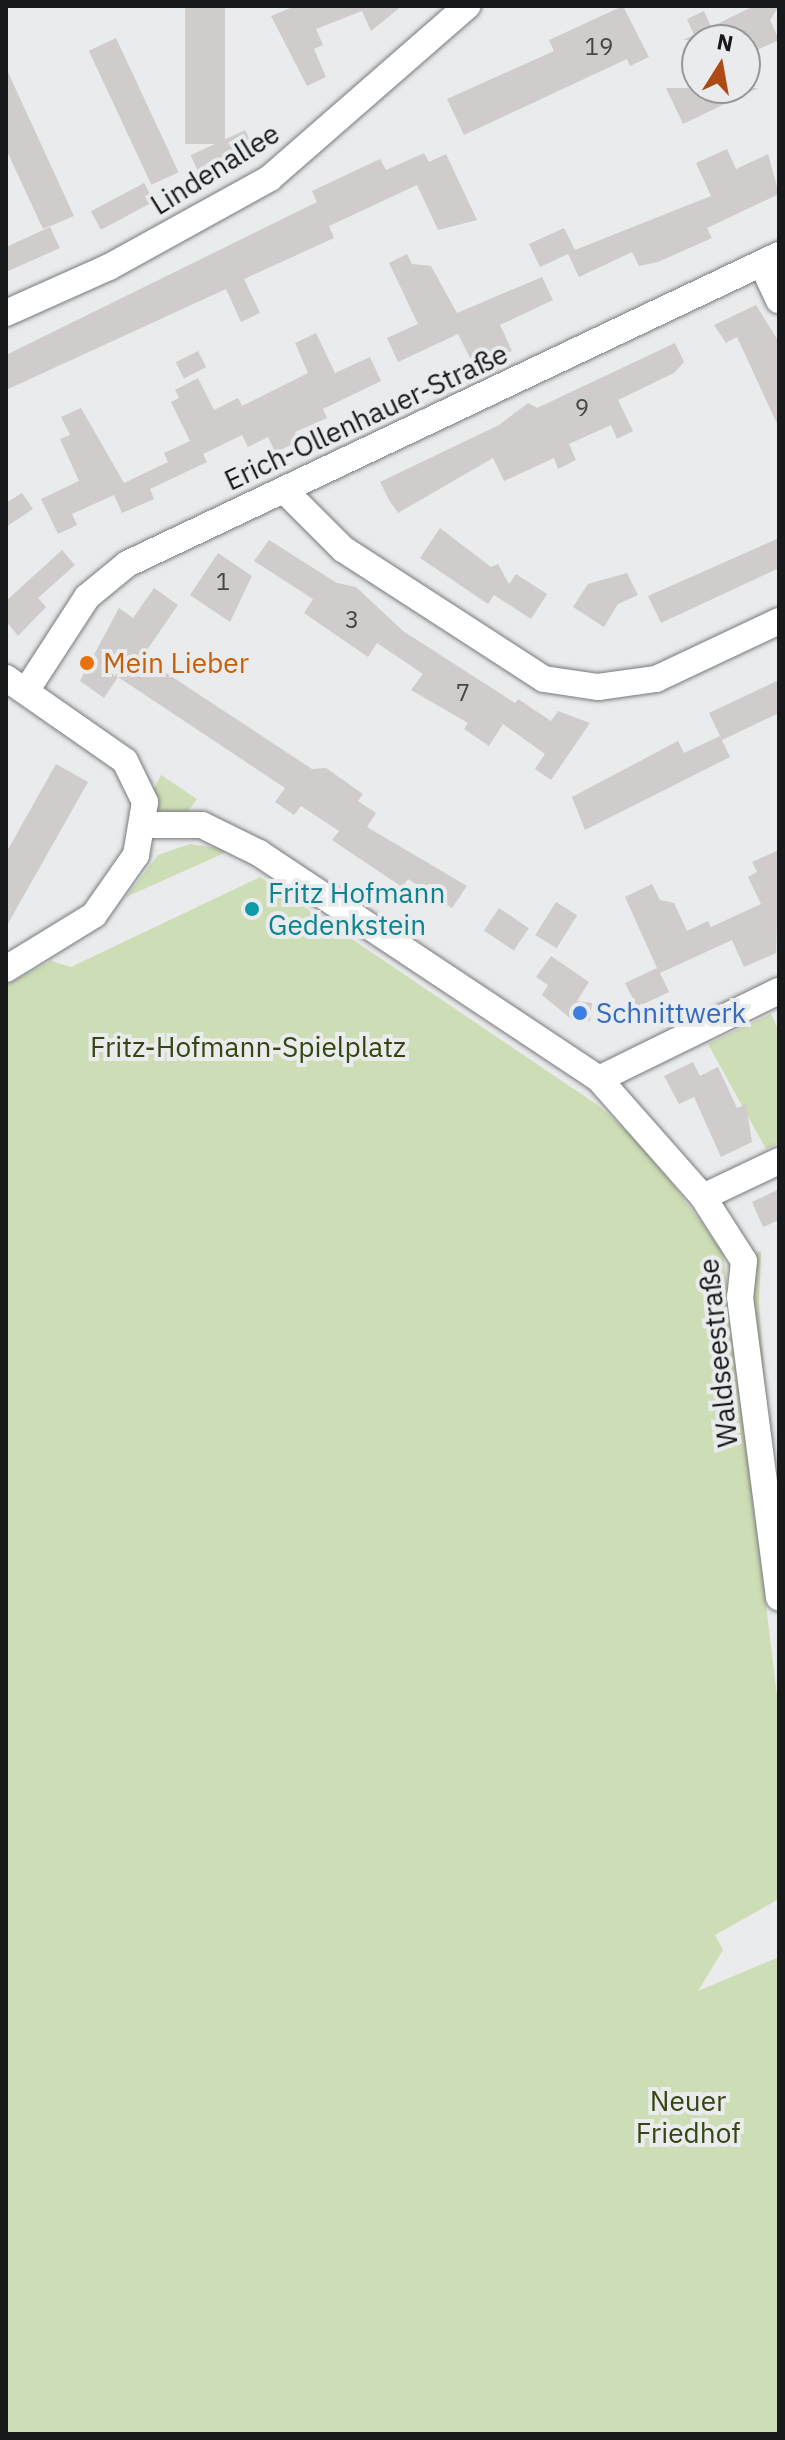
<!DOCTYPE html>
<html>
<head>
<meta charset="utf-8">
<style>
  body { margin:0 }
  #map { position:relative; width:785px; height:2440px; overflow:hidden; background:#e9ebed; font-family:"IBM Plex Sans",sans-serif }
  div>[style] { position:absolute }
  .green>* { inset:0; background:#cdddb5 }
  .building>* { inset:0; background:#cfcccb; transform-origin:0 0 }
  .roads { filter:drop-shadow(0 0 2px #787a7c) drop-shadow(0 0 2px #787a7c) }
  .minor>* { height:26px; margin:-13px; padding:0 13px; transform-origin:13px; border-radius:13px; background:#fff }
  .dots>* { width:22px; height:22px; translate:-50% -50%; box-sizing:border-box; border:4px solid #e9ebed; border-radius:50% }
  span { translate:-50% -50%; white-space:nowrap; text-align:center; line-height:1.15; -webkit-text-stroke:8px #e9ebed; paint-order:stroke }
  .number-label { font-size:24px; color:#464646 }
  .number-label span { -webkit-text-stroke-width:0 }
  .street-label { font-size:28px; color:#18191a }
  .food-label { font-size:28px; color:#c56008 }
  .left { translate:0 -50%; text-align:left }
  .culture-label { font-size:28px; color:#0d838f }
  .shop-label { font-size:28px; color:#366cbe }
  .park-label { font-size:28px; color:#354612 }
  .frame { position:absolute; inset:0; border:8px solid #18191a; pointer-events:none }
  .north { position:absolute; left:681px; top:24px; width:80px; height:80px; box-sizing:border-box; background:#e9ebed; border:2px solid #959799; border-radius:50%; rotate:11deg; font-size:22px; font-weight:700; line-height:32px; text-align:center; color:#18191a }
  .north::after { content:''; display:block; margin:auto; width:28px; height:36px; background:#ae4b14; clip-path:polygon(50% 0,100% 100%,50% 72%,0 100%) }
</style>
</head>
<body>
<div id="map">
  <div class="green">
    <i style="clip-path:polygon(161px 775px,197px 799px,186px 814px,158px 811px,154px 789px)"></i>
    <i style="clip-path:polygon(190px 844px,231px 850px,126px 897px,158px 855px)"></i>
    <i style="clip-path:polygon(260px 877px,599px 1106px,648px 1151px,723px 1252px,779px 1712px,779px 1899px,715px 1935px,723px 1950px,698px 1991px,779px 1957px,779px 2434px,6px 2434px,6px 985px,51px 961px,71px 967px)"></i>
    <i style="clip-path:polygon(771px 1014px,779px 1031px,779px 1143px,766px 1149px,708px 1044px)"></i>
    <i style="clip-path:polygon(761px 1251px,759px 1304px,779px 1556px,749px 1310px,752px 1254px)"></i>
  </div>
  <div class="building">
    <i style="left:185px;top:6px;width:40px;height:138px"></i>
    <i style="clip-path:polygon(295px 6px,402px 6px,371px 31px,362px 11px,316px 29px,323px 45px,314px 49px,326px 77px,307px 86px,271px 16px)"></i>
    <i style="clip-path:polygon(623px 6px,649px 57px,630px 66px,627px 59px,464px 135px,447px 99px,554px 51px,549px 40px)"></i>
    <i style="clip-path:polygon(754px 6px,779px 6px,770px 20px,779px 40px,757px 50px,754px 43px,745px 47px,745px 40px,683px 40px,694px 35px,687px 19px,704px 11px,711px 27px)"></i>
    <i style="left:116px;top:38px;width:148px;height:30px;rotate:65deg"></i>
    <i style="clip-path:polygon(6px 68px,74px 216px,43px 229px,6px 149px)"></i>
    <i style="clip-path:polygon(666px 88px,758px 88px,683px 124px)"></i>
    <i style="left:245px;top:130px;width:21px;height:60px;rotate:65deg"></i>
    <i style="clip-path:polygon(727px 149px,736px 169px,768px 154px,779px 194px,707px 228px,712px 238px,658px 262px,639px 266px,632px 252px,579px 277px,568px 254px,540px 267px,529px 244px,564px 228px,575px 250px,711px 196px,696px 163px)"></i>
    <i style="clip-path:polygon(424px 153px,429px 162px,446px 154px,477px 220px,438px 230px,417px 185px,329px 226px,334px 238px,244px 279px,260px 313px,241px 322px,226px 289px,6px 390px,6px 355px,317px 202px,312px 191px,380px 159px,386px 170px)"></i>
    <i style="left:144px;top:183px;width:21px;height:60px;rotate:62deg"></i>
    <i style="clip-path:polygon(50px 227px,60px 248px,6px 272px,6px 247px)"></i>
    <i style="clip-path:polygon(407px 254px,412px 264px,431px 266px,457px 313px,542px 277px,553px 300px,500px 325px,512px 351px,475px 368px,458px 334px,398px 362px,387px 338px,418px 324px,389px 263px)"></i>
    <i style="clip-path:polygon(756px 305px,779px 342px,779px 428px,737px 337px,726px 343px,714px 325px)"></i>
    <i style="clip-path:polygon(316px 333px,335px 373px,370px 357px,381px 381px,323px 409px,327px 418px,295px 432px,299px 441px,287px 447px,275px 452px,268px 437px,248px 447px,242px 435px,203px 454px,207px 462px,150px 489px,154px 499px,122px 513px,114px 495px,72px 514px,77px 525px,58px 534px,41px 499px,79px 481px,60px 439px,70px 435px,61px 417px,81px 408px,124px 483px,168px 462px,164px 453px,190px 441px,171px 402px,179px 398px,175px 390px,198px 378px,214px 410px,238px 398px,242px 406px,308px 373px,295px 343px)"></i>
    <i style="clip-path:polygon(675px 343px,684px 362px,674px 373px,618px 400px,633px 431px,617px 439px,611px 425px,569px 444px,576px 460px,558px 469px,554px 458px,504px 481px,493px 458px,398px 513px,389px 500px,380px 482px,499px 425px,528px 403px,537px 408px)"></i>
    <i style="left:198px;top:351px;width:18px;height:25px;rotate:63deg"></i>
    <i style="clip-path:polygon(22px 493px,33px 509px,6px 527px,6px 503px)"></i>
    <i style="clip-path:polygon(440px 528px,491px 567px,498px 564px,509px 584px,516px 574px,547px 594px,531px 619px,494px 595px,488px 604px,420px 558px)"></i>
    <i style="clip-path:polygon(779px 538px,779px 568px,661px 623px,648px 596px)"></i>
    <i style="clip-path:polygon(269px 540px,337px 583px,356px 587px,403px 631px,515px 703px,518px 699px,551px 721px,558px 711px,590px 723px,551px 780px,535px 769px,545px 754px,503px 724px,489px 746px,464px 729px,468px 723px,411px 690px,423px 674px,377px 643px,368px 657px,304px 613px,313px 599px,254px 561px)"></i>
    <i style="clip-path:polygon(62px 550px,75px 565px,38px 598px,46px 607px,18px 636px,6px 621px,6px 601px)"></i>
    <i style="clip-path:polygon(218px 553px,252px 576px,230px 622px,190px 595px)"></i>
    <i style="clip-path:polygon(627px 573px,638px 595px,618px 604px,604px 627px,573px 607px,588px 584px)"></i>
    <i style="clip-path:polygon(154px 588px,178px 605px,142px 657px,312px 769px,326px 768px,363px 794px,358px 801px,376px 813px,367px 827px,467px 886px,452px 908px,408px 879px,402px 887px,332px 840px,339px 831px,301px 806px,294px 815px,275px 802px,285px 788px,118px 677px,104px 698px,80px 681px,119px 608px,133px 618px)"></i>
    <i style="clip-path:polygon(779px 680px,779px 713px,722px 740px,709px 713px)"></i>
    <i style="clip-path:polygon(720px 736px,730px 757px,585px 830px,572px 797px,678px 741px,684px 753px)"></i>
    <i style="clip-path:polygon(56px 764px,88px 782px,6px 927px,6px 853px)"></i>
    <i style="clip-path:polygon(779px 850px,776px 953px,744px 967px,732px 940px,660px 973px,669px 992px,637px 1007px,625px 983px,657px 968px,625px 897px,652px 884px,660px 900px,674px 903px,687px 931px,708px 921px,711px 927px,761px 904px,748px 877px,757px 872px,752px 862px)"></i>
    <i style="left:556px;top:902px;width:25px;height:39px;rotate:32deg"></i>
    <i style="left:499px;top:908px;width:36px;height:27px;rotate:34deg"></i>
    <i style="clip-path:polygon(551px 956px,589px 982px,577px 1001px,592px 1003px,590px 1021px,576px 1023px,542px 995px,548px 985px,536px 977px)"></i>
    <i style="clip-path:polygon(693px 1062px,700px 1076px,718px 1067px,737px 1108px,746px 1104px,752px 1142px,721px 1157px,694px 1097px,679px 1104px,664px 1076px)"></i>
    <i style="clip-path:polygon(779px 1189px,779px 1220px,763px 1227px,752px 1202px)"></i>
  </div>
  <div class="roads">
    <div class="minor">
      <i style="left:762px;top:264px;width:40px;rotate:65deg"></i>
      <i style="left:6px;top:313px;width:113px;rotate:-24.1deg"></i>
      <i style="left:109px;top:267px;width:184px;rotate:-28.9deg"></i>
      <i style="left:270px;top:178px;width:262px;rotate:-41.1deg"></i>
      <i style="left:286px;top:492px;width:81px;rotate:45deg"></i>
      <i style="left:343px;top:549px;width:239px;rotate:32.9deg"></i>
      <i style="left:544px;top:679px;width:55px;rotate:8.4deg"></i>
      <i style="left:598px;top:687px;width:59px;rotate:-7.9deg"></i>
      <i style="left:656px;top:679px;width:136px;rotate:-25.2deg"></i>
      <i style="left:6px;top:678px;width:145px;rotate:34.9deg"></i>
      <i style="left:125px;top:761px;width:46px;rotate:64deg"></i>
      <i style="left:145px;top:802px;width:54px;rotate:99.6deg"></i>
      <i style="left:136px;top:855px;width:73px;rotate:125deg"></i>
      <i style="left:94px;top:915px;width:103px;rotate:148.5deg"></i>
      <i style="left:26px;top:691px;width:112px;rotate:-57deg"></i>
      <i style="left:87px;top:597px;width:52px;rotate:-39.5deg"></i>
      <i style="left:127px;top:564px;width:722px;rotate:-25.36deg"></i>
      <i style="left:145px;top:825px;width:57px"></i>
      <i style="left:202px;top:825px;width:64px;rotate:26.2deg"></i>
      <i style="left:259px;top:853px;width:408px;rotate:33.6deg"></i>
      <i style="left:599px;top:1079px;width:157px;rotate:48.6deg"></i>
      <i style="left:703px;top:1197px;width:76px;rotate:57.4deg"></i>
      <i style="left:744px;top:1261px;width:36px;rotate:96deg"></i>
      <i style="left:740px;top:1297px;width:303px;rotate:82.6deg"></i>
      <i style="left:599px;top:1079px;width:200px;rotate:-26.1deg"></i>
      <i style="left:703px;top:1197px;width:84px;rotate:-25.3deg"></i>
    </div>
  </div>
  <div class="dots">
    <i style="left:87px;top:663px;background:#e8710a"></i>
    <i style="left:252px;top:909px;background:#0f9aa8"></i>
    <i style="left:580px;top:1013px;background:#3f7fe0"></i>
  </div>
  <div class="number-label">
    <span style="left:599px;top:47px">19</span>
    <span style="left:582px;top:408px">9</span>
    <span style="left:223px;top:582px">1</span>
    <span style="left:352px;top:620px">3</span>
    <span style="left:463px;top:693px">7</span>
  </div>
  <div class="street-label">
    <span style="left:215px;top:169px;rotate:-32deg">Lindenallee</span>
    <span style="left:366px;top:417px;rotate:-25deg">Erich-Ollenhauer-Straße</span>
    <span style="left:718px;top:1353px;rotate:-96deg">Waldseestraße</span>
  </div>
  <div class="food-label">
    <span class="left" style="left:103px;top:663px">Mein Lieber</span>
  </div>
  <div class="culture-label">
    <span class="left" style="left:268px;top:909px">Fritz Hofmann<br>Gedenkstein</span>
  </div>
  <div class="shop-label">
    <span class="left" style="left:596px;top:1013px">Schnittwerk</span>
  </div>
  <div class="park-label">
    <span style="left:248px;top:1047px">Fritz-Hofmann-Spielplatz</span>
    <span style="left:688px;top:2117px">Neuer<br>Friedhof</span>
  </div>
  <div class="frame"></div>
  <div class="north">N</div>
</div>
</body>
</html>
